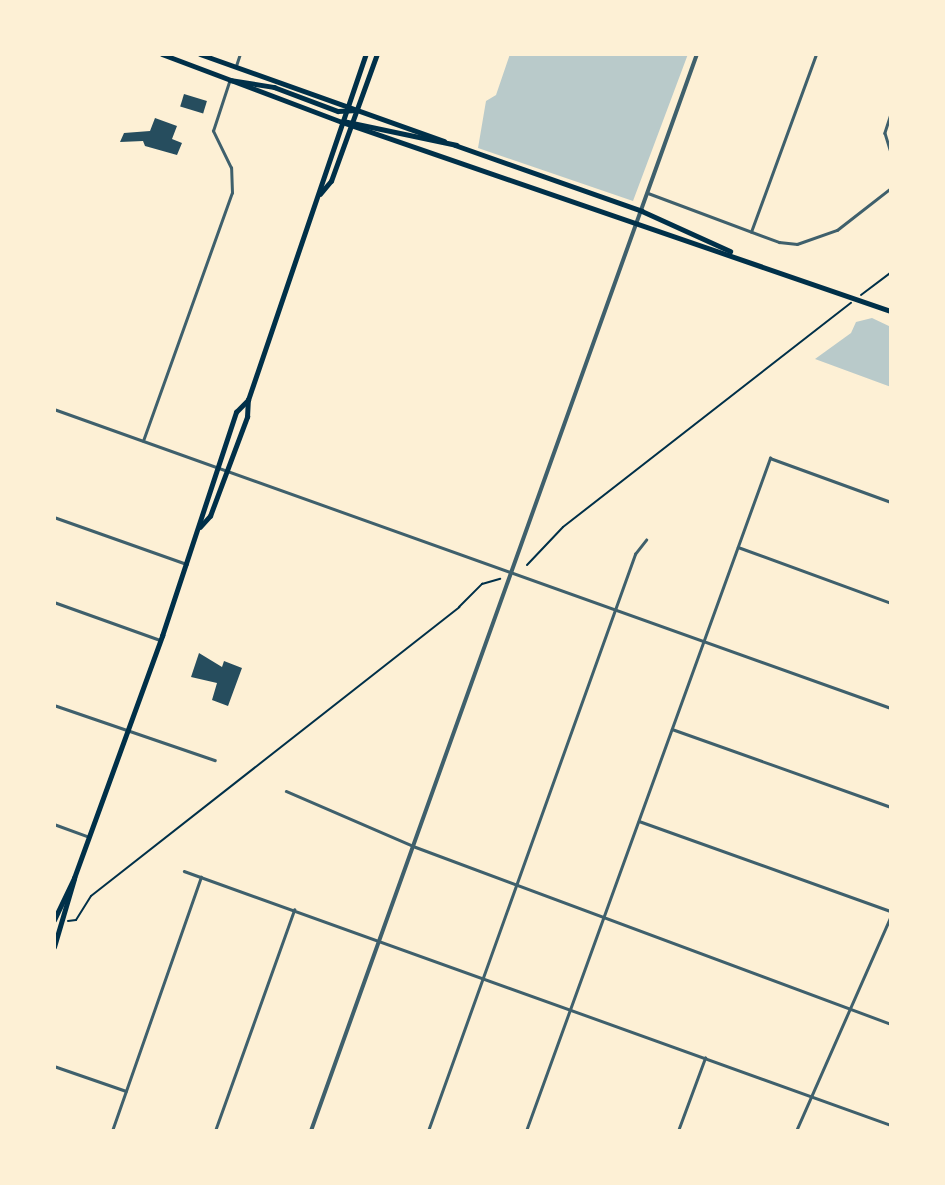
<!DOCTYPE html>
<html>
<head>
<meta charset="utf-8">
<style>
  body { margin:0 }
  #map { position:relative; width:945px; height:1185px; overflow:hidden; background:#fdf0d5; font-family:"Space Grotesk",sans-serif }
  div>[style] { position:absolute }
  .green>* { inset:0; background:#b9caca }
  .building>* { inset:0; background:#264d5e; transform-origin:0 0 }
  .path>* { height:2px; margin:-1px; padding:0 1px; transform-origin:1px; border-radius:1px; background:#003049 }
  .minor>* { height:2.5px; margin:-1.25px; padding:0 1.25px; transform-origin:1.25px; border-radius:1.25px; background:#3f606c }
  .tertiary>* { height:3.5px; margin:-1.75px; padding:0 1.75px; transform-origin:1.75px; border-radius:1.75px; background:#3f606c }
  .secondary>* { height:4.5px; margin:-2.25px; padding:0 2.25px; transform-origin:2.25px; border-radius:2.25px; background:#003049 }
  .primary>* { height:4.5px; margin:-2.25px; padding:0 2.25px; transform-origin:2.25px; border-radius:2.25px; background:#003049 }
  span { translate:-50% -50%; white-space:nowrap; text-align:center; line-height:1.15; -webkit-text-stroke:5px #fdf0d5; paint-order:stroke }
  .frame { position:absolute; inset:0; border:56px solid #fdf0d5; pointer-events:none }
</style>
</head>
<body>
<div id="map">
  <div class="green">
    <i style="clip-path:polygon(510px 54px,688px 54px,633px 201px,478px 148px,486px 101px,496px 95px)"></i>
    <i style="clip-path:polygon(872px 318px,891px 327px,891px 387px,815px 359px,851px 333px,856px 322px)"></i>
  </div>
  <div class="building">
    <i style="left:184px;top:94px;width:24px;height:13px;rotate:17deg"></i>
    <i style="clip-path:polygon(155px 118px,177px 126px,172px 139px,182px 143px,177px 155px,145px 146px,143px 141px,120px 142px,124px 133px,150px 131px)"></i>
    <i style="clip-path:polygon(199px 653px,222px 667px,224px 661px,242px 668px,228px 706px,212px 700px,217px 683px,191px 677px)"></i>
  </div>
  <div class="path">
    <i style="left:861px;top:295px;width:38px;rotate:-37deg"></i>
    <i style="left:527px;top:565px;width:52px;rotate:-46.5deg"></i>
    <i style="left:563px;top:527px;width:365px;rotate:-37.9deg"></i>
    <i style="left:68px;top:921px;width:8px;rotate:-7deg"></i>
    <i style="left:76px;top:920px;width:28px;rotate:-58deg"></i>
    <i style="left:91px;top:896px;width:468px;rotate:-38.1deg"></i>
    <i style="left:459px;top:607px;width:33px;rotate:-45deg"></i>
    <i style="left:482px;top:584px;width:19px;rotate:-16deg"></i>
  </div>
  <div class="minor">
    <i style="left:236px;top:66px;width:13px;rotate:-72deg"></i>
    <i style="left:891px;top:114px;width:20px;rotate:108deg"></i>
    <i style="left:885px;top:133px;width:21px;rotate:73deg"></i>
    <i style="left:648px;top:193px;width:140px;rotate:20.5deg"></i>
    <i style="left:779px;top:242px;width:18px;rotate:6deg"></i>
    <i style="left:797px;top:244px;width:42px;rotate:-19.3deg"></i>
    <i style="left:837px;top:230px;width:68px;rotate:-37.9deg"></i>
    <i style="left:751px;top:232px;width:189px;rotate:-69.9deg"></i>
    <i style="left:54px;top:409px;width:889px;rotate:19.66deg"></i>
    <i style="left:143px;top:441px;width:263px;rotate:-70.3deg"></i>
    <i style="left:232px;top:193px;width:25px;rotate:-92deg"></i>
    <i style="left:231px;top:168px;width:41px;rotate:-115.9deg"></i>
    <i style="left:213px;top:131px;width:52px;rotate:-71.9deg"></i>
    <i style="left:54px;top:517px;width:141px;rotate:19.5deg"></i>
    <i style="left:738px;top:547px;width:163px;rotate:20.1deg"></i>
    <i style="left:54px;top:602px;width:113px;rotate:19.7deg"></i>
    <i style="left:54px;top:705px;width:170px;rotate:18.9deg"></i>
    <i style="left:672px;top:729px;width:232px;rotate:19.6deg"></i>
    <i style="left:286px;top:791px;width:138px;rotate:23.4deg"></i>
    <i style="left:413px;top:846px;width:510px;rotate:20.42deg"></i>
    <i style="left:639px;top:821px;width:268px;rotate:19.7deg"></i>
    <i style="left:54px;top:824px;width:37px;rotate:20deg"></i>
    <i style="left:184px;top:871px;width:751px;rotate:19.76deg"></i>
    <i style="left:54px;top:1066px;width:76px;rotate:19.1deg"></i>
    <i style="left:112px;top:1131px;width:269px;rotate:-70.7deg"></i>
    <i style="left:215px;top:1131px;width:235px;rotate:-70.3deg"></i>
    <i style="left:428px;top:1131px;width:613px;rotate:-70.26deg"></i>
    <i style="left:635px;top:554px;width:18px;rotate:-52deg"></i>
    <i style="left:526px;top:1131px;width:716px;rotate:-70.07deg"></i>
    <i style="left:770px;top:458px;width:129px;rotate:20deg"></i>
    <i style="left:678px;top:1131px;width:78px;rotate:-69.7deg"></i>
    <i style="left:796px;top:1131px;width:235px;rotate:-66.2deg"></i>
  </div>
  <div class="tertiary">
    <i style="left:311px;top:1131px;width:1144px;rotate:-70.28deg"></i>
  </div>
  <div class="secondary">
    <i style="left:162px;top:54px;width:192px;rotate:20.7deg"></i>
    <i style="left:342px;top:122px;width:581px;rotate:19deg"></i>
    <i style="left:200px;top:54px;width:259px;rotate:19.6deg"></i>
    <i style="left:455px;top:145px;width:198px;rotate:19.4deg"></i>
    <i style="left:642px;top:211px;width:97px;rotate:24.4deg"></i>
  </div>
  <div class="primary">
    <i style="left:230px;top:80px;width:45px;rotate:9deg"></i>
    <i style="left:274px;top:87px;width:68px;rotate:20.6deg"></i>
    <i style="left:338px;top:111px;width:19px;rotate:-3deg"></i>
    <i style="left:343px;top:121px;width:116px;rotate:11.9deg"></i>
    <i style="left:320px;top:194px;width:17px;rotate:-50deg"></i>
    <i style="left:331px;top:181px;width:135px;rotate:-70.1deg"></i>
    <i style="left:200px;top:527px;width:15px;rotate:-48deg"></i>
    <i style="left:210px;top:516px;width:106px;rotate:-69.5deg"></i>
    <i style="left:247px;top:417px;width:17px;rotate:-87deg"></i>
    <i style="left:248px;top:400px;width:366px;rotate:-71.2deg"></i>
    <i style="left:54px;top:920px;width:47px;rotate:-64.5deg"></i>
    <i style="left:74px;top:878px;width:258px;rotate:-70deg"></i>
    <i style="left:162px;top:636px;width:236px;rotate:-71.7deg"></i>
    <i style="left:236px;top:412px;width:17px;rotate:-45deg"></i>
    <i style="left:54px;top:947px;width:71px;rotate:-73.6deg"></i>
  </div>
  <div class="frame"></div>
</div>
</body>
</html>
